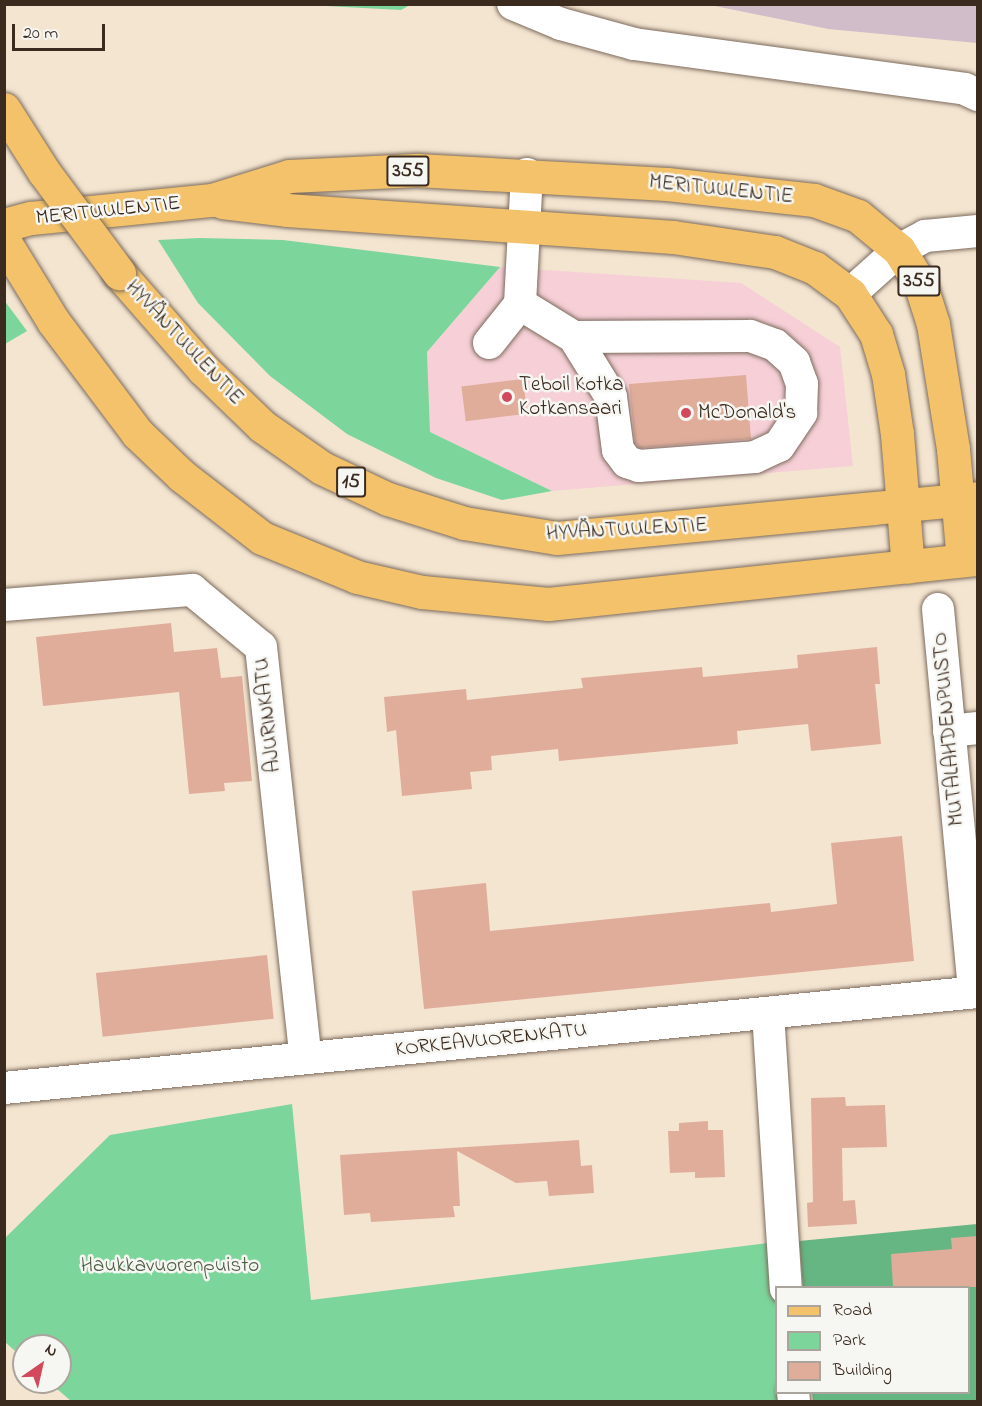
<!DOCTYPE html>
<html>
<head>
<meta charset="utf-8">
<style>
  body { margin:0 }
  #map { position:relative; width:982px; height:1406px; overflow:hidden; background:#f4e5d1; font-family:"Indie Flower",sans-serif }
  div>[style] { position:absolute }
  .built>* { inset:0; background:#f6cfd7 }
  .industrial>* { inset:0; background:#d1bdc9 }
  .green>* { inset:0; background:#7cd59b }
  .forest>* { inset:0; background:#65b683 }
  .building>* { inset:0; background:#e0ad9b; transform-origin:0 0 }
  .roads { filter:drop-shadow(0 0 2px #7c6b5d) drop-shadow(0 0 2px #7c6b5d) }
  .minor>* { height:32px; margin:-16px; padding:0 16px; transform-origin:16px; border-radius:16px; background:#fff }
  .major>* { height:33px; margin:-16.5px; padding:0 16.5px; transform-origin:16.5px; border-radius:16.5px; background:#f3c26a }
  .highway>* { height:33px; margin:-16.5px; padding:0 16.5px; transform-origin:16.5px; border-radius:16.5px; background:#f3c26a }
  .bridges { filter:drop-shadow(0 0 2px #7c6b5d) drop-shadow(0 0 2px #7c6b5d) }
  .highway-bridge>* { height:33px; margin:-16.5px; padding:0 16.5px; transform-origin:16.5px; border-radius:16.5px; background:#f3c26a }
  .dots>* { width:16px; height:16px; translate:-50% -50%; box-sizing:border-box; border:3px solid #f6f6f2; border-radius:50% }
  span { translate:-50% -50%; white-space:nowrap; text-align:center; line-height:1.15; -webkit-text-stroke:5px #f6f6f2; paint-order:stroke }
  .shield-label span { padding:2px 4px; background:#f6f6f2; border:2px solid; border-radius:4px; -webkit-text-stroke-width:0 }
  .shield-label { font-size:20px; color:#3b2a1e; font-weight:700 }
  .street-label { font-size:21px; color:#3b2a1e }
  .poi-label { font-size:21px; color:#3b2a1e }
  .left { translate:0 -50%; text-align:left }
  .park-label { font-size:21px; color:#4e5d44 }
  .frame { position:absolute; inset:0; border:6px solid #3b2a1e; pointer-events:none }
  .legend { position:absolute; left:775px; top:1286px; width:195px; height:108px; box-sizing:border-box; background:#f6f6f2; border:2px solid #aba49d; margin:0; padding:8px 10px; list-style:none; font-size:18px; color:#3b2a1e }
  .legend li { display:flex; align-items:center; gap:12px; height:30px }
  .legend b { width:30px; border:2px solid #aba49d }
  .north { position:absolute; left:12px; top:1334px; width:60px; height:60px; box-sizing:border-box; background:#f6f6f2; border:2px solid #aba49d; border-radius:50%; rotate:34deg; font-size:16px; font-weight:700; line-height:24px; text-align:center; color:#3b2a1e }
  .north::after { content:''; display:block; margin:auto; width:21px; height:27px; background:#d1495b; clip-path:polygon(50% 0,100% 100%,50% 72%,0 100%) }
  .scale { position:absolute; left:12px; top:24px; width:93px; height:27px; box-sizing:border-box; border:3px solid #3b2a1e; border-top:0; padding-left:8px; font-size:18px; line-height:21px; white-space:nowrap; color:#3b2a1e; -webkit-text-stroke:4px #f6f6f2; paint-order:stroke }
</style>
</head>
<body>
<div id="map">
  <div class="built">
    <i style="clip-path:polygon(500px 267px,741px 283px,840px 347px,853px 466px,552px 491px,430px 432px,427px 352px)"></i>
  </div>
  <div class="industrial">
    <i style="clip-path:polygon(710px 5px,977px 5px,977px 43px,828px 29px)"></i>
  </div>
  <div class="green">
    <i style="clip-path:polygon(307px 5px,410px 4px,410px 5px,401px 10px)"></i>
    <i style="clip-path:polygon(199px 238px,283px 240px,500px 267px,427px 352px,430px 432px,552px 491px,502px 500px,436px 478px,347px 434px,270px 376px,198px 303px,158px 240px)"></i>
    <i style="clip-path:polygon(4px 300px,27px 331px,5px 344px,4px 344px)"></i>
    <i style="clip-path:polygon(292px 1104px,311px 1300px,783px 1241px,776px 1288px,776px 1392px,793px 1393px,794px 1401px,71px 1401px,49px 1382px,60px 1382px,60px 1346px,24px 1346px,24px 1359px,5px 1342px,5px 1238px,110px 1135px)"></i>
  </div>
  <div class="forest">
    <i style="clip-path:polygon(977px 1224px,977px 1401px,813px 1401px,812px 1393px,968px 1392px,968px 1288px,803px 1287px,799px 1241px)"></i>
  </div>
  <div class="building">
    <i style="clip-path:polygon(746px 375px,751px 439px,640px 448px,635px 443px,629px 384px)"></i>
    <i style="left:523px;top:379px;width:35px;height:62px;rotate:83deg"></i>
    <i style="clip-path:polygon(171px 623px,174px 652px,217px 648px,221px 678px,242px 676px,252px 781px,224px 783px,225px 791px,189px 794px,179px 692px,43px 706px,36px 637px)"></i>
    <i style="clip-path:polygon(877px 647px,880px 684px,875px 684px,881px 744px,811px 751px,808px 724px,737px 731px,738px 744px,559px 761px,558px 749px,491px 756px,492px 770px,470px 772px,472px 789px,402px 796px,396px 730px,387px 732px,384px 697px,466px 689px,467px 700px,583px 688px,581px 678px,702px 667px,703px 677px,798px 668px,797px 655px)"></i>
    <i style="clip-path:polygon(902px 836px,914px 961px,424px 1009px,412px 891px,486px 883px,490px 931px,770px 903px,771px 912px,837px 904px,831px 843px)"></i>
    <i style="left:267px;top:955px;width:64px;height:172px;rotate:84deg"></i>
    <i style="clip-path:polygon(845px 1097px,846px 1106px,885px 1105px,887px 1147px,842px 1148px,843px 1201px,855px 1200px,857px 1224px,808px 1227px,807px 1203px,813px 1202px,811px 1098px)"></i>
    <i style="clip-path:polygon(708px 1121px,708px 1130px,723px 1130px,725px 1177px,695px 1178px,695px 1172px,670px 1173px,668px 1131px,679px 1131px,679px 1123px)"></i>
    <i style="clip-path:polygon(579px 1140px,581px 1166px,592px 1165px,594px 1193px,549px 1196px,547px 1181px,516px 1183px,457px 1151px,460px 1206px,453px 1206px,455px 1217px,371px 1222px,370px 1213px,344px 1215px,340px 1155px)"></i>
    <i style="clip-path:polygon(978px 1236px,978px 1287px,893px 1287px,891px 1254px,952px 1249px,951px 1238px)"></i>
  </div>
  <div class="roads">
    <div class="minor">
      <i style="left:513px;top:4px;width:52px;rotate:22.6deg"></i>
      <i style="left:561px;top:24px;width:76px;rotate:15.3deg"></i>
      <i style="left:634px;top:44px;width:334px;rotate:7.7deg"></i>
      <i style="left:965px;top:89px;width:14px;rotate:25deg"></i>
      <i style="left:527px;top:174px;width:130px;rotate:93.1deg"></i>
      <i style="left:520px;top:304px;width:63px;rotate:31.4deg"></i>
      <i style="left:574px;top:337px;width:70px;rotate:58.3deg"></i>
      <i style="left:611px;top:397px;width:53px;rotate:82.5deg"></i>
      <i style="left:618px;top:450px;width:15px;rotate:53deg"></i>
      <i style="left:627px;top:462px;width:13px;rotate:18deg"></i>
      <i style="left:639px;top:466px;width:116px;rotate:-4.4deg"></i>
      <i style="left:755px;top:457px;width:26px;rotate:-25deg"></i>
      <i style="left:779px;top:446px;width:40px;rotate:-56deg"></i>
      <i style="left:801px;top:413px;width:29px;rotate:-88deg"></i>
      <i style="left:802px;top:384px;width:23px;rotate:-110deg"></i>
      <i style="left:794px;top:362px;width:25px;rotate:-138deg"></i>
      <i style="left:775px;top:345px;width:27px;rotate:-160deg"></i>
      <i style="left:750px;top:336px;width:176px;rotate:179.7deg"></i>
      <i style="left:850px;top:294px;width:66px;rotate:-41.9deg"></i>
      <i style="left:899px;top:250px;width:30px;rotate:-28deg"></i>
      <i style="left:925px;top:236px;width:53px;rotate:-5.4deg"></i>
      <i style="left:489px;top:343px;width:50px;rotate:-51.5deg"></i>
      <i style="left:4px;top:605px;width:189px;rotate:-4.6deg"></i>
      <i style="left:192px;top:590px;width:89px;rotate:39.6deg"></i>
      <i style="left:261px;top:647px;width:413px;rotate:83.8deg"></i>
      <i style="left:938px;top:609px;width:385px;rotate:84.6deg"></i>
      <i style="left:949px;top:731px;width:29px;rotate:-6deg"></i>
      <i style="left:768px;top:1013px;width:276px;rotate:86.3deg"></i>
      <i style="left:4px;top:1088px;width:979px;rotate:-5.63deg"></i>
      <i style="left:793px;top:1392px;width:10px;rotate:84deg"></i>
    </div>
    <div class="major">
      <i style="left:222px;top:202px;width:65px;rotate:7deg"></i>
      <i style="left:287px;top:210px;width:387px;rotate:4deg"></i>
      <i style="left:673px;top:237px;width:103px;rotate:8.4deg"></i>
      <i style="left:775px;top:252px;width:43px;rotate:21.8deg"></i>
      <i style="left:815px;top:268px;width:44px;rotate:36.6deg"></i>
      <i style="left:850px;top:294px;width:48px;rotate:57deg"></i>
      <i style="left:876px;top:334px;width:42px;rotate:73.3deg"></i>
      <i style="left:888px;top:374px;width:61px;rotate:81.5deg"></i>
      <i style="left:897px;top:434px;width:133px;rotate:85.3deg"></i>
      <i style="left:4px;top:225px;width:28px;rotate:-15deg"></i>
      <i style="left:31px;top:218px;width:182px;rotate:-5.7deg"></i>
      <i style="left:212px;top:200px;width:81px;rotate:-17.3deg"></i>
      <i style="left:289px;top:176px;width:128px;rotate:-2.7deg"></i>
      <i style="left:417px;top:170px;width:250px;rotate:3.2deg"></i>
      <i style="left:667px;top:184px;width:148px;rotate:6.2deg"></i>
      <i style="left:814px;top:200px;width:47px;rotate:20deg"></i>
      <i style="left:858px;top:216px;width:53px;rotate:39.7deg"></i>
      <i style="left:899px;top:250px;width:39px;rotate:58deg"></i>
      <i style="left:920px;top:283px;width:43px;rotate:72.4deg"></i>
      <i style="left:933px;top:324px;width:127px;rotate:80.9deg"></i>
      <i style="left:953px;top:449px;width:111px;rotate:84.9deg"></i>
    </div>
    <div class="highway">
      <i style="left:4px;top:241px;width:94px;rotate:58.5deg"></i>
      <i style="left:53px;top:321px;width:140px;rotate:53.1deg"></i>
      <i style="left:137px;top:433px;width:62px;rotate:43.7deg"></i>
      <i style="left:182px;top:476px;width:101px;rotate:37.8deg"></i>
      <i style="left:262px;top:538px;width:103px;rotate:22.3deg"></i>
      <i style="left:357px;top:577px;width:67px;rotate:13deg"></i>
      <i style="left:422px;top:592px;width:127px;rotate:5.4deg"></i>
      <i style="left:548px;top:604px;width:432px;rotate:-6deg"></i>
      <i style="left:119px;top:273px;width:128px;rotate:48.8deg"></i>
      <i style="left:203px;top:369px;width:82px;rotate:44deg"></i>
      <i style="left:262px;top:426px;width:73px;rotate:35deg"></i>
      <i style="left:322px;top:468px;width:73px;rotate:25.2deg"></i>
      <i style="left:388px;top:499px;width:80px;rotate:17.5deg"></i>
      <i style="left:464px;top:523px;width:94px;rotate:9.2deg"></i>
      <i style="left:557px;top:538px;width:423px;rotate:-5.4deg"></i>
    </div>
  </div>
  <div class="bridges">
    <div class="highway-bridge">
      <i style="left:4px;top:109px;width:75px;rotate:57.6deg"></i>
      <i style="left:44px;top:172px;width:126px;rotate:53.4deg"></i>
    </div>
  </div>
  <div class="dots">
    <i style="left:507px;top:397px;background:#d1495b"></i>
    <i style="left:686px;top:413px;background:#d1495b"></i>
  </div>
  <div class="shield-label">
    <span style="left:408px;top:171px">355</span>
    <span style="left:919px;top:281px">355</span>
    <span style="left:351px;top:482px">15</span>
  </div>
  <div class="street-label">
    <span style="left:721px;top:190px;rotate:6deg">MERITUULENTIE</span>
    <span style="left:108px;top:211px;rotate:-6deg">MERITUULENTIE</span>
    <span style="left:184px;top:343px;rotate:47deg">HYVÄNTUULENTIE</span>
    <span style="left:627px;top:530px;rotate:-3deg">HYVÄNTUULENTIE</span>
    <span style="left:268px;top:715px;rotate:-96deg">AJURINKATU</span>
    <span style="left:949px;top:729px;rotate:-95deg">MUTALAHDENPUISTO</span>
    <span style="left:491px;top:1040px;rotate:-6deg">KORKEAVUORENKATU</span>
  </div>
  <div class="poi-label">
    <span class="left" style="left:519px;top:397px">Teboil Kotka<br>Kotkansaari</span>
    <span class="left" style="left:698px;top:413px">McDonald's</span>
  </div>
  <div class="park-label">
    <span style="left:170px;top:1266px">Haukkavuorenpuisto</span>
  </div>
  <div class="frame"></div>
  <ul class="legend">
  <li><b style="height:8px;background:#f3c26a"></b>Road</li>
  <li><b style="height:16px;background:#7cd59b"></b>Park</li>
  <li><b style="height:16px;background:#e0ad9b"></b>Building</li>
  </ul>
  <div class="north">N</div>
  <div class="scale">20 m</div>
</div>
</body>
</html>
